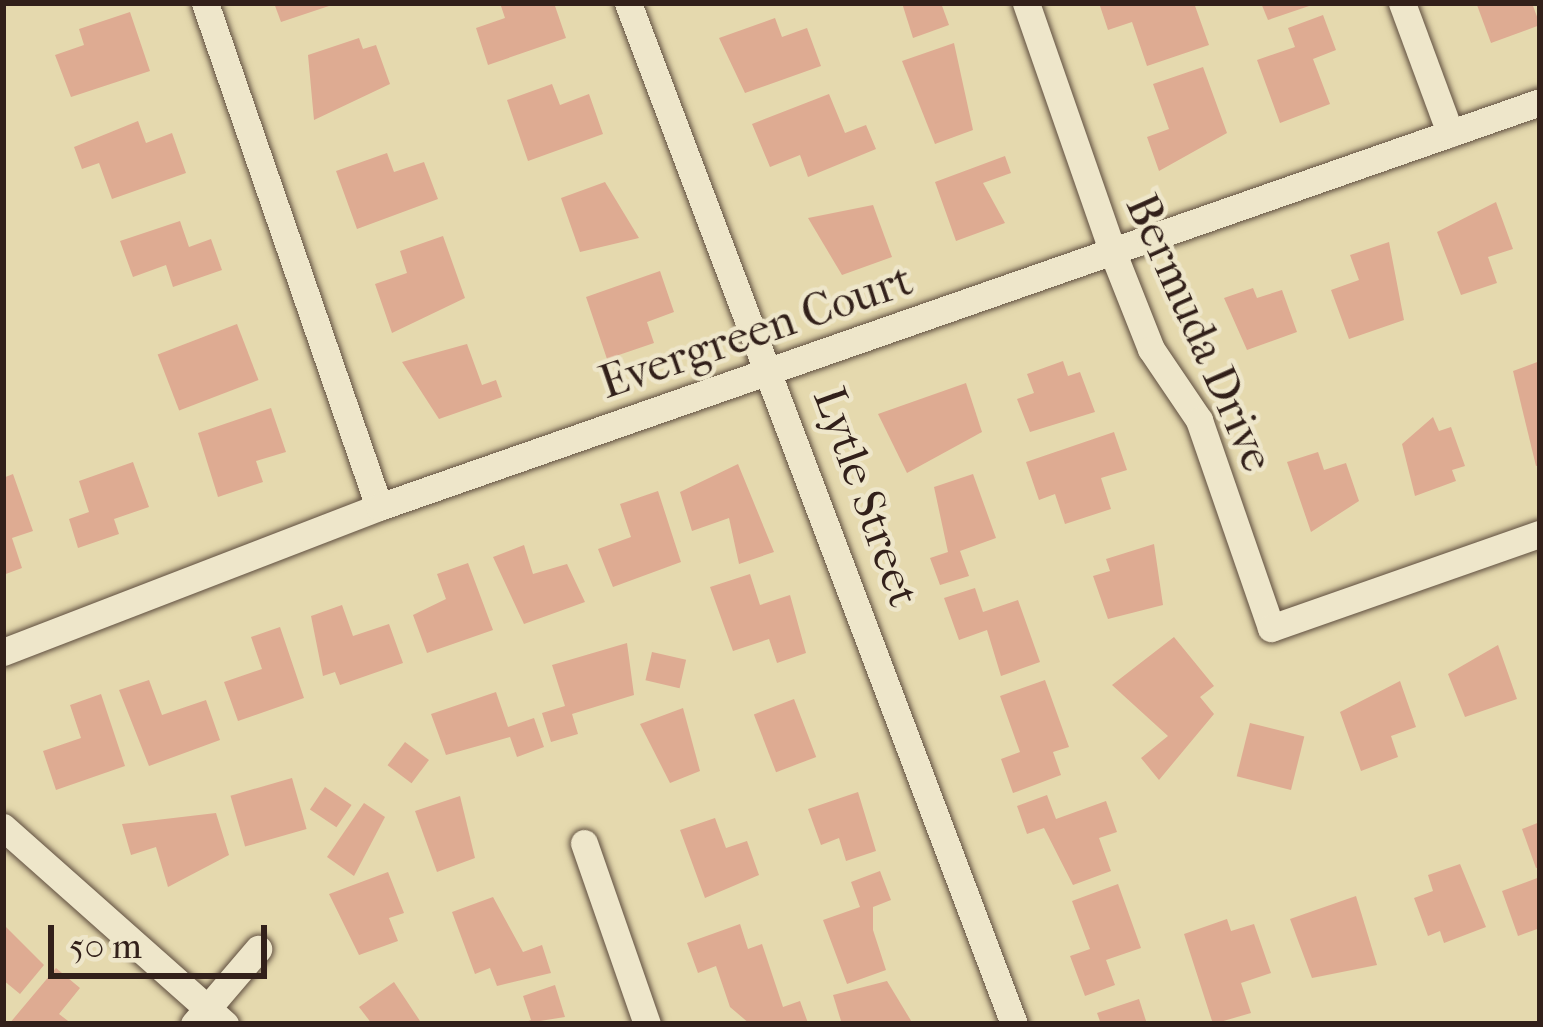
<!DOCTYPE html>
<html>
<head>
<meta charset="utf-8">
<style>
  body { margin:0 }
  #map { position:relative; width:1543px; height:1027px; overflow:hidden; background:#e5d9ae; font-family:"IM FELL French Canon",serif }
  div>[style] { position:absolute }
  .building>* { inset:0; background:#deab92; transform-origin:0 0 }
  .roads { filter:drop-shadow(0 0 3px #5f4e3f) drop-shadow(0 0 3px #5f4e3f) }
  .minor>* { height:27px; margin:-13.5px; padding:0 13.5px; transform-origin:13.5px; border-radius:13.5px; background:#eee6ca }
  span { translate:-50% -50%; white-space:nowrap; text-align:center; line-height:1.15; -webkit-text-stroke:9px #eee6ca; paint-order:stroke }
  .street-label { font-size:45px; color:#32201a }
  .frame { position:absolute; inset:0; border:6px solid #32201a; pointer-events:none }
  .scale { position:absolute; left:48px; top:925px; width:219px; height:54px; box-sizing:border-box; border:6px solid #32201a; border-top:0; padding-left:15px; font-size:36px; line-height:42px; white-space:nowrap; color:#32201a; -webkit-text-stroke:9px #eee6ca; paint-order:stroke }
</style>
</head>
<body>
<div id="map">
  <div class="building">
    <i style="clip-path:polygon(274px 3px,335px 3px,335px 4px,281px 22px)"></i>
    <i style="clip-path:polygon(500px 3px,554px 3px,566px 38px,488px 65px,476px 28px,505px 18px)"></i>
    <i style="clip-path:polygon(902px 3px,941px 3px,949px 25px,913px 38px)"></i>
    <i style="clip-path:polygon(1099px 3px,1194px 3px,1209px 45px,1147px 66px,1132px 22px,1108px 30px)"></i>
    <i style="clip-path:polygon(1261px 3px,1315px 3px,1315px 4px,1268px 20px)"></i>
    <i style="clip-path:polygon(1532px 3px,1540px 25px,1491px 43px,1477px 5px)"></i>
    <i style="clip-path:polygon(130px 12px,150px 71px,71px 97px,55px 55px,84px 45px,79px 29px)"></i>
    <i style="clip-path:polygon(1323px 15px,1336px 50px,1313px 59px,1330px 104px,1280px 123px,1257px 60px,1295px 47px,1288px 28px)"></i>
    <i style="clip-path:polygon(775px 18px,782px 37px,807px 28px,821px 66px,745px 93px,719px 38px)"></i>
    <i style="clip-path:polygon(359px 38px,363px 49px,376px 45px,390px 84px,314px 120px,308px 55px)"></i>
    <i style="clip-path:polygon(954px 43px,973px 130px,935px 144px,902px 61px)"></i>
    <i style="clip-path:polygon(1203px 67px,1227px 133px,1159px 171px,1147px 137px,1169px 129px,1153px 84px)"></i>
    <i style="clip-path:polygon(552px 84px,560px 105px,589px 94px,603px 134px,528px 161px,507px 100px)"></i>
    <i style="clip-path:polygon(829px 94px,845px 133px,866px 125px,876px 149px,808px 177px,800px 155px,770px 167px,752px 124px)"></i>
    <i style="clip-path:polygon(138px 121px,146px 143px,172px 133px,186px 173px,112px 199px,99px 163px,82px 169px,74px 147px)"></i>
    <i style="clip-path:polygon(387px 153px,394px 172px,424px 162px,438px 199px,357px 229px,336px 171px)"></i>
    <i style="clip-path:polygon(1005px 156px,1011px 173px,983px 183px,1005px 223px,956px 241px,935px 182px)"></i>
    <i style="clip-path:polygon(605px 182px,639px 238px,580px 252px,561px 198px)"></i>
    <i style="clip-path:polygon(1496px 202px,1513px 249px,1488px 257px,1497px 283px,1461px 295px,1437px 232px)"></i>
    <i style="clip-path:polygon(873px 205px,892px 257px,842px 275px,808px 218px)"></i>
    <i style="clip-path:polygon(180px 221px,189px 247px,211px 239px,222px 270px,173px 287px,166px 265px,133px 277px,120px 241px)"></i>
    <i style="clip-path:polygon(443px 236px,465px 298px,392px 333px,375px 284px,407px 273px,400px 251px)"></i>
    <i style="clip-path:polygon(1389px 242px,1404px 320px,1349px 339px,1331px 290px,1359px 280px,1350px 255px)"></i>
    <i style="clip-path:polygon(660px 271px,674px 312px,647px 322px,654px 343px,607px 359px,586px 297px)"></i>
    <i style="clip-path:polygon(1253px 288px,1257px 298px,1282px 290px,1297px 332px,1247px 350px,1224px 298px)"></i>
    <i style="left:237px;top:324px;width:60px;height:85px;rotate:69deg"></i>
    <i style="clip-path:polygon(467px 344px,482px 385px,496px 380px,502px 397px,439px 419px,402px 362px)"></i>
    <i style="clip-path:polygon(1063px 361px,1068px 376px,1080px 372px,1095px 412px,1030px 432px,1017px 399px,1034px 393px,1027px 374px)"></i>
    <i style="clip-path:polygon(1540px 361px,1540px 465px,1536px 466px,1513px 371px)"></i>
    <i style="clip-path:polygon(966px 383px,982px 432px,907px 473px,878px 414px)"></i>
    <i style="clip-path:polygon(271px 408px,286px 452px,256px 461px,263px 482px,218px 497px,198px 433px)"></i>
    <i style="clip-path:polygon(1433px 417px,1439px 431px,1451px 427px,1465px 466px,1452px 470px,1456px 481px,1415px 496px,1402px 444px)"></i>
    <i style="clip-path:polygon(1114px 432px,1127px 470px,1101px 478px,1111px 509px,1065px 524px,1055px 494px,1039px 500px,1026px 462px)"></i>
    <i style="clip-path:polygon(1318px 452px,1324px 470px,1346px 463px,1359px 501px,1311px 532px,1287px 462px)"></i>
    <i style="clip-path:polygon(133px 462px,149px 507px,114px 519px,119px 534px,78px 548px,69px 519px,89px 512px,79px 481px)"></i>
    <i style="clip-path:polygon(738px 464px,774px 552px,739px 564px,729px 518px,692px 531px,680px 492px)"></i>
    <i style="clip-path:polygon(13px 474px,33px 531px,12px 538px,22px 568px,3px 575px,3px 478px)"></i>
    <i style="clip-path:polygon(973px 474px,996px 538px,960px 551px,969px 576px,940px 585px,930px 558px,948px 552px,934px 487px)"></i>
    <i style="clip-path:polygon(658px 491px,681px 562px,613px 587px,598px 549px,631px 537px,620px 504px)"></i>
    <i style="clip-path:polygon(1154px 544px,1163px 605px,1108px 619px,1093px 576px,1110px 571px,1106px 559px)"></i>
    <i style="clip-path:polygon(524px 545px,533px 574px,567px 564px,585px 602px,524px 624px,493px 557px)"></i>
    <i style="clip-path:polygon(468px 563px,493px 630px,427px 653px,413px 615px,446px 599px,437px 574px)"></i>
    <i style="clip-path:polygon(750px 574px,760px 605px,790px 595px,806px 653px,777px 663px,769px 639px,733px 651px,710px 587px)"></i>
    <i style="clip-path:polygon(975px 588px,983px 612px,1018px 600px,1040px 662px,1001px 676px,987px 630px,959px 640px,944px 598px)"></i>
    <i style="clip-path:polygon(342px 605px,353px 636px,389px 624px,403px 663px,340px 685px,335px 672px,323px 676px,311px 616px)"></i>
    <i style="clip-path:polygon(280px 627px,304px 698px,238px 721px,224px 682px,262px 669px,251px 637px)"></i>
    <i style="clip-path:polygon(1174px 637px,1214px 686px,1200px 697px,1214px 714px,1159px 780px,1141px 758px,1168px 736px,1112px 685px)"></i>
    <i style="clip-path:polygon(627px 643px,634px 695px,572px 714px,578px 734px,551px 742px,542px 713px,565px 706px,552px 665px)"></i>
    <i style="clip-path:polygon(1498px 645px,1517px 699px,1465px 717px,1448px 674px)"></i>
    <i style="left:652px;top:652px;width:35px;height:29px;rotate:13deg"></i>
    <i style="clip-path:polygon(149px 680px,162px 715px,206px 700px,220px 740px,149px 766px,119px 690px)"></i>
    <i style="clip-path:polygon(1045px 680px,1069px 747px,1053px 752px,1061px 775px,1013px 793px,1001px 759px,1020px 752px,1000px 696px)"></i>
    <i style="clip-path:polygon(1400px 681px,1416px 727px,1391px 736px,1398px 757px,1361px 771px,1340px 712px)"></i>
    <i style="clip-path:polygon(496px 692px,508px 727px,534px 718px,544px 747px,517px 757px,510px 737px,446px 755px,431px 714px)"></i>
    <i style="clip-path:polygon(101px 694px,125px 766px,56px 790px,43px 751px,81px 738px,70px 705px)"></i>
    <i style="left:794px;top:699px;width:62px;height:43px;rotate:69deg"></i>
    <i style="clip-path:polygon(683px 708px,700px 771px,670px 783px,640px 724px)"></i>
    <i style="left:1250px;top:723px;width:56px;height:55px;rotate:14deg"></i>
    <i style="left:405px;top:742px;width:30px;height:29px;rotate:37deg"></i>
    <i style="left:292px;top:778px;width:53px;height:64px;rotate:74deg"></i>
    <i style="left:325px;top:787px;width:32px;height:27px;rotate:34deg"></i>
    <i style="clip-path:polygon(858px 792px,876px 851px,846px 861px,839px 838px,821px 845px,808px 809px)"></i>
    <i style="clip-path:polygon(1047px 795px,1056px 819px,1106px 801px,1117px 832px,1099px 838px,1111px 871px,1073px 885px,1044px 828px,1027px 834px,1017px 806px)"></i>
    <i style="clip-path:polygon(460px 796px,475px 858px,437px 872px,415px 811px)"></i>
    <i style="clip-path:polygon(364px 803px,385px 817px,354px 876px,327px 857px)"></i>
    <i style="clip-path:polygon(216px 813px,229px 855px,168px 887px,156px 847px,131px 855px,122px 824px)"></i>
    <i style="clip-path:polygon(715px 818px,726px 848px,747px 841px,759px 875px,705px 898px,680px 830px)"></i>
    <i style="clip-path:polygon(1540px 822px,1540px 867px,1536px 868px,1522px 829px)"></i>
    <i style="clip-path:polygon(1460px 864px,1486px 927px,1444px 943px,1440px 931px,1428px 936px,1414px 898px,1433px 891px,1428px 875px)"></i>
    <i style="clip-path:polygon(880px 871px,891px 900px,873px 907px,873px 930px,886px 970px,847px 984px,823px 920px,860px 907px,851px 882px)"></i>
    <i style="clip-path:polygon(388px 872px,404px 913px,389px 918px,398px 941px,359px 955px,329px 894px)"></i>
    <i style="clip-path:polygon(1540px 877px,1540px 928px,1518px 936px,1502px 891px)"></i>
    <i style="clip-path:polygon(1118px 884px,1141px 948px,1106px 960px,1115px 985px,1085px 996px,1070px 956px,1090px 949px,1072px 901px)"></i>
    <i style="clip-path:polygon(1356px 896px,1377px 965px,1312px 978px,1290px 919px)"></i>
    <i style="clip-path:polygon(493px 897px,523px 952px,542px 945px,551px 973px,497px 986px,490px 968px,475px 974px,452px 912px)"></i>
    <i style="clip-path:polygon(1227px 919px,1231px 931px,1254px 924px,1271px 973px,1241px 983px,1251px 1013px,1213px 1024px,1184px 934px)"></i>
    <i style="clip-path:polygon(3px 924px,44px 965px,20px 994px,3px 980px)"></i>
    <i style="clip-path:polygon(740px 924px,748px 949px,762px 944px,783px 1007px,800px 1001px,808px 1023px,750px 1024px,730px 1007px,716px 966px,698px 973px,687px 943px)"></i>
    <i style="clip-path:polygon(56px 968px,80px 988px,59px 1014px,72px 1024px,9px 1024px)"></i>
    <i style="clip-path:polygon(887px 981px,913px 1024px,842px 1024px,833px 995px)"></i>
    <i style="clip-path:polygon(394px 982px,422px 1024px,372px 1024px,359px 1007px)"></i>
    <i style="clip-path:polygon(555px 985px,565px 1017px,521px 1024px,531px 1020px,523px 996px)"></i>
    <i style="clip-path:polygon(1139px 999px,1147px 1024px,1101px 1024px,1097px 1013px)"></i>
  </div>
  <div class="roads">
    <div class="minor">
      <i style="left:205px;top:3px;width:533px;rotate:70.95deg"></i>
      <i style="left:628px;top:3px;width:1092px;rotate:69.29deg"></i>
      <i style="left:1026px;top:3px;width:265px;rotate:70.8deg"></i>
      <i style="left:1113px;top:253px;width:103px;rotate:68.4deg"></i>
      <i style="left:1151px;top:349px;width:86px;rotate:55.9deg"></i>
      <i style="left:1199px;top:420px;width:220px;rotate:70.9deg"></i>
      <i style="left:1271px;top:628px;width:285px;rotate:-19.3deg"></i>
      <i style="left:1402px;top:3px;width:139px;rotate:69.7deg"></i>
      <i style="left:3px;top:652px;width:403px;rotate:-21.1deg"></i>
      <i style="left:379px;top:507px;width:1230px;rotate:-19.23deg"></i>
      <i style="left:3px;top:827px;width:297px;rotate:41.6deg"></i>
      <i style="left:584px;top:843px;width:192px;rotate:70.8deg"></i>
      <i style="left:194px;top:1024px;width:99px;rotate:-49.5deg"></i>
    </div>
  </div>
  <div class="street-label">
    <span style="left:756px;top:332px;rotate:-19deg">Evergreen Court</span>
    <span style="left:1199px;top:333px;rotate:66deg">Bermuda Drive</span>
    <span style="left:866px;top:497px;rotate:70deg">Lytle Street</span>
  </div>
  <div class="frame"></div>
  <div class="scale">50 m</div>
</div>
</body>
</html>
